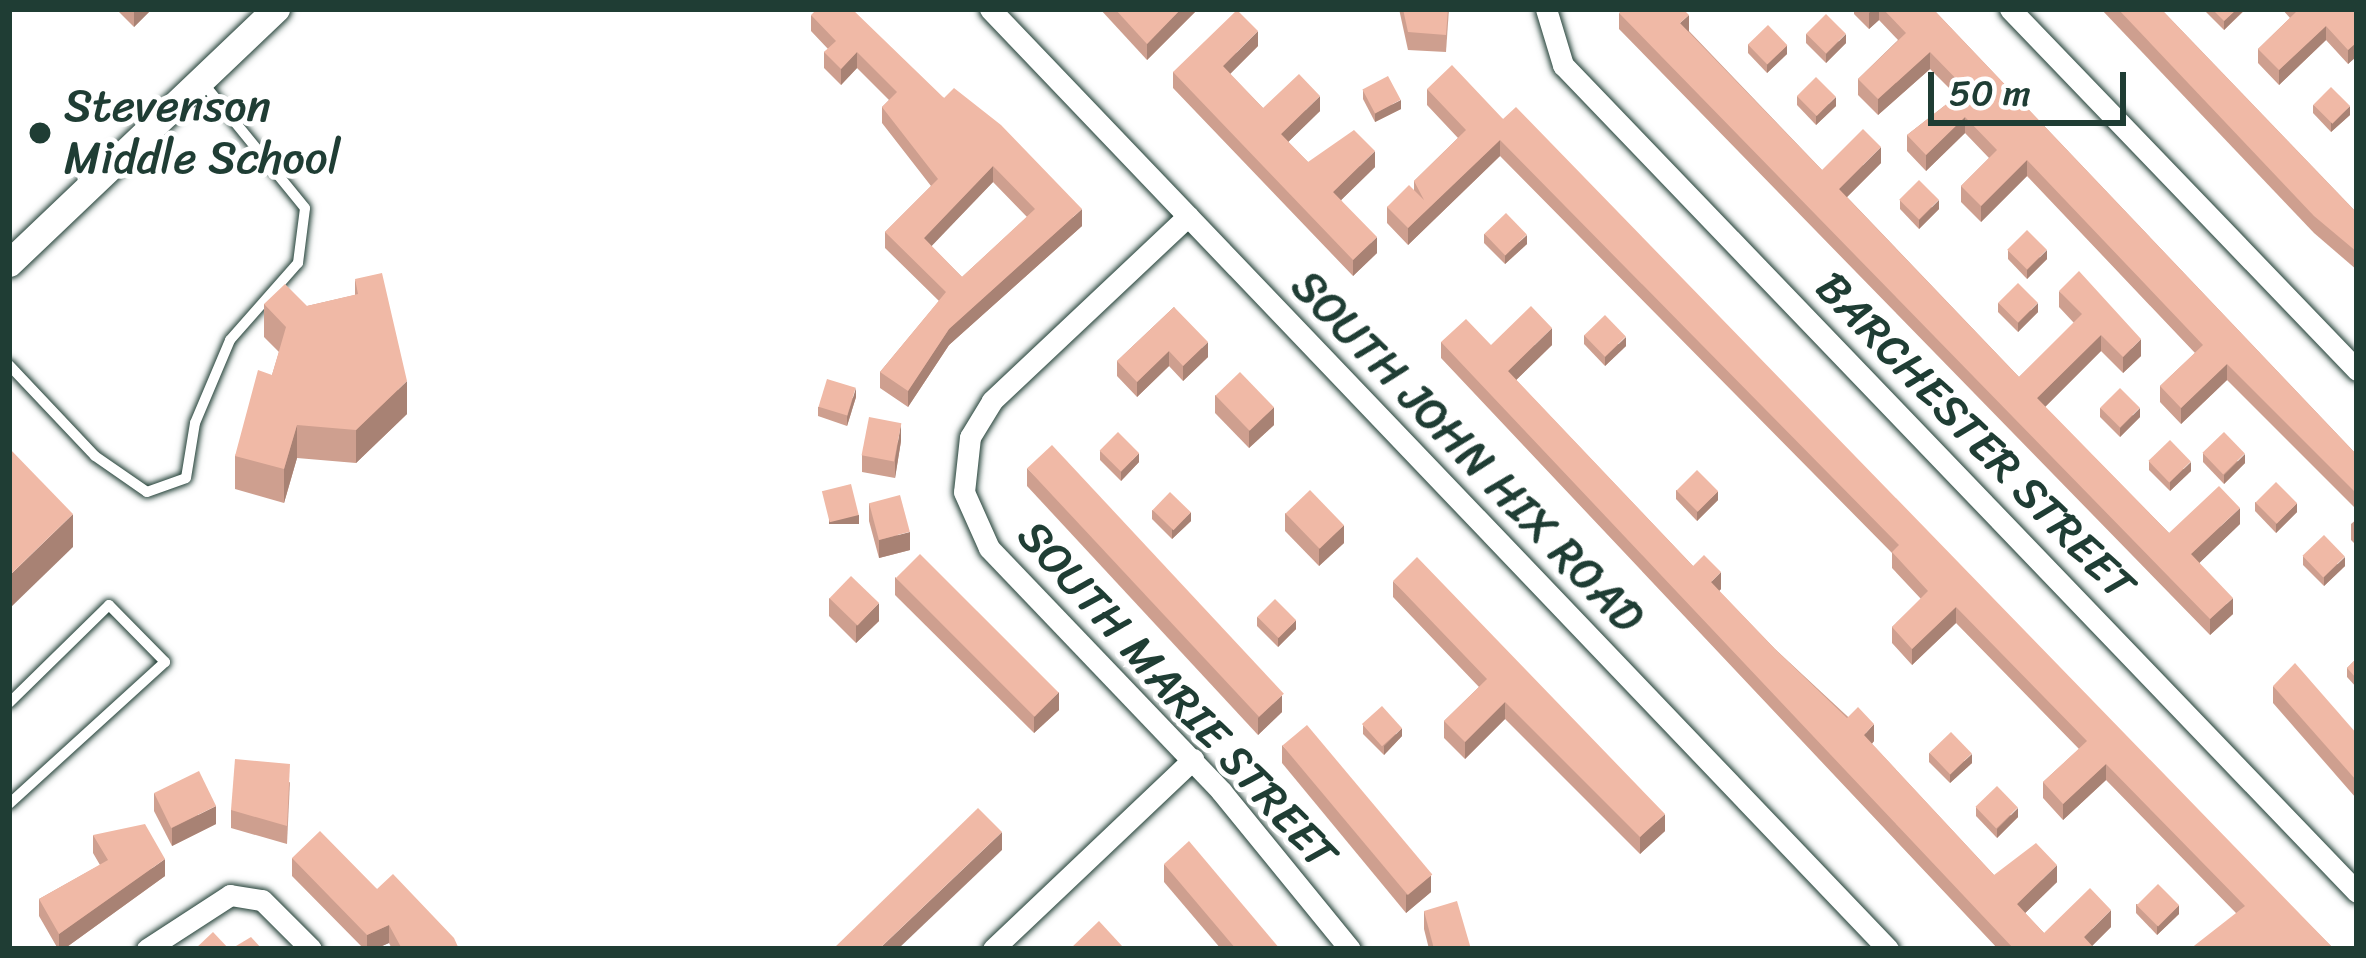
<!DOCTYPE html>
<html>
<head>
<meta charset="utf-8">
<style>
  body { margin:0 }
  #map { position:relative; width:2366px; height:958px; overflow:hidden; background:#fff; font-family:Sriracha,sans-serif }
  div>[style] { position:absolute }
  .roads { filter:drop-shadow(0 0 3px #1f3d34) drop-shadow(0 0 3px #1f3d34) }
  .service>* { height:10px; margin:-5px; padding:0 5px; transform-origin:5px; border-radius:5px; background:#fff }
  .minor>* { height:21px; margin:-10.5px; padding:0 10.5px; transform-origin:10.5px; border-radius:10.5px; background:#fff }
  .tertiary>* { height:27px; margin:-13.5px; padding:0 13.5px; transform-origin:13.5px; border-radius:13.5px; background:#fff }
  .wall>* { inset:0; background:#ce9f8f }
  .shaded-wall>* { inset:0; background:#a88274; transform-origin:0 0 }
  .building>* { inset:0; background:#f0b9a6; transform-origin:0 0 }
  .dots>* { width:33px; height:33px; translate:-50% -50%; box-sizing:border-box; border:6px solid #fff; border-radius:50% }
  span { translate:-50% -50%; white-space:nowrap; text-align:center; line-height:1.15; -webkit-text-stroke:10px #fff; paint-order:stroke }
  .poi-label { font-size:45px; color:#1f3d34 }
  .left { translate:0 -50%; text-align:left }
  .street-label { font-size:45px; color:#1f3d34 }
  .frame { position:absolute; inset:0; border:12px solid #1f3d34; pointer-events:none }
  .scale { position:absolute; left:1928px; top:72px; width:198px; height:54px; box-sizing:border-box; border:6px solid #1f3d34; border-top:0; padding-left:15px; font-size:36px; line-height:42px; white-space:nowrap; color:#1f3d34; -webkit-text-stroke:9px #fff; paint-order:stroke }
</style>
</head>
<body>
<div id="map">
  <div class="roads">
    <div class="service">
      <i style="left:9px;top:365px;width:125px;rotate:46.6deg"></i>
      <i style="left:95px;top:456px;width:63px;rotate:34.7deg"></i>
      <i style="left:147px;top:492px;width:41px;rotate:-19.7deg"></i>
      <i style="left:186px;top:478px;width:56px;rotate:-80.7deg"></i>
      <i style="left:195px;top:423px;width:90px;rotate:-67.1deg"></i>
      <i style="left:230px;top:340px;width:103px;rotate:-48.6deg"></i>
      <i style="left:298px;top:263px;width:55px;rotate:-82.7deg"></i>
      <i style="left:305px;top:208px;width:161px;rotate:-129.2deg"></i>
      <i style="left:9px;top:703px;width:140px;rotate:-44.4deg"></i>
      <i style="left:109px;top:605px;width:80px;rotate:45.5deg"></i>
      <i style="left:165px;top:662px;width:211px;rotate:137.7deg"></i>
    </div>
    <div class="minor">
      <i style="left:990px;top:9px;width:1300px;rotate:46.31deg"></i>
      <i style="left:1546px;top:9px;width:59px;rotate:73.1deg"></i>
      <i style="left:1563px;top:65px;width:1146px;rotate:46.17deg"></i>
      <i style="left:2010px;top:9px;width:501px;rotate:46.13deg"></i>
      <i style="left:1188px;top:216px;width:270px;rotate:136.7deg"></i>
      <i style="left:992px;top:401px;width:42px;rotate:121.4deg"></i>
      <i style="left:970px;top:437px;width:55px;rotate:96.2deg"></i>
      <i style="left:964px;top:492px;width:61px;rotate:65.9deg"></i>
      <i style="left:989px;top:548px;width:336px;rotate:46.3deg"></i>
      <i style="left:1221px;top:791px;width:204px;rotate:50.8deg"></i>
      <i style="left:147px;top:949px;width:99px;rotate:-33deg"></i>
      <i style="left:230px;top:895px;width:32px;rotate:9deg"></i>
      <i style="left:262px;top:900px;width:69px;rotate:45deg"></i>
      <i style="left:993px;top:949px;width:276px;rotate:-43.5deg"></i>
    </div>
    <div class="tertiary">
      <i style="left:9px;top:263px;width:369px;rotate:-43.6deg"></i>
    </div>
  </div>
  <div class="wall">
    <i style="clip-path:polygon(116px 9px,152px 9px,134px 27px)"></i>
    <i style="clip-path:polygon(1100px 9px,1198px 9px,1147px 60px)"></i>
    <i style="clip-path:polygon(1399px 9px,1449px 9px,1446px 52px,1408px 50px)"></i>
    <i style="clip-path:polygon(1854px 9px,1933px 9px,2357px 455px,2357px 510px,2227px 380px,2181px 424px,2160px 402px,2160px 386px,2195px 353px,2027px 176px,1981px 222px,1961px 202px,1961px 186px,1989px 158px,1965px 133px,1926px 171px,1907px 151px,1907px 135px,1957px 96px,1930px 69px,1878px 115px,1858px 95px,1858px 79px,1898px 40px,1879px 20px,1869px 29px,1854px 14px)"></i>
    <i style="clip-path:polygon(2101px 9px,2161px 9px,2357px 213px,2357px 270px,2314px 233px)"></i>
    <i style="clip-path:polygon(2203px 9px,2245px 9px,2245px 10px,2224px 30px)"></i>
    <i style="clip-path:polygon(2282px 9px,2357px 9px,2357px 56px,2348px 64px,2326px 40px,2279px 85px,2258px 63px,2258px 49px,2290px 18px)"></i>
    <i style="clip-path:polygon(1619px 13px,1689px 31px,1822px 170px,1881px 163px,1847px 197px,2019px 377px,2074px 323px,2059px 307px,2059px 291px,2141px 356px,2123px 373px,2101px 351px,2045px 407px,2169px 533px,2240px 524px,2199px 563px,2233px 614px,2210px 635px,1619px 29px)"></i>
    <i style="clip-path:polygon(evenodd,811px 15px,944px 98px,1082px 226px,949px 345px,908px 407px,880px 388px,880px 372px,939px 301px,885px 248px,885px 232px,931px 186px,882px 123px,882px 107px,889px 100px,857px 68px,841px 85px,824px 68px,824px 52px,828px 49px,811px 31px,811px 15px,993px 182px,1027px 217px,962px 277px,931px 246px,993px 182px)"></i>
    <i style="clip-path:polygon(1806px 34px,1846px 43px,1826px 63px,1806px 43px)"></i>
    <i style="clip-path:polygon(1748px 44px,1787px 54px,1767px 73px,1748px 53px)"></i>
    <i style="clip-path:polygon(1258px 46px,1230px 74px,1263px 108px,1320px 111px,1288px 142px,1308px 162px,1375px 167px,1341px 200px,1377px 253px,1353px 276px,1173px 88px,1173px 72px)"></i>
    <i style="clip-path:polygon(1427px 89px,1503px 119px,2334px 949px,2236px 913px,2106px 780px,2063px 820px,2043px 798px,2043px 782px,2079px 749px,1956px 623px,1912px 665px,1892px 643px,1892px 627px,1921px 599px,1892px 568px,1892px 553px,1500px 156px,1408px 245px,1387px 223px,1387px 207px,1414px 190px,1414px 181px,1458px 138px,1427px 105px)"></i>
    <i style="clip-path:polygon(1363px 90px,1401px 109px,1375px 122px,1363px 99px)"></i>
    <i style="clip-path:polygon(1797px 96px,1836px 106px,1816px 125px,1797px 105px)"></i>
    <i style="clip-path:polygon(2313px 105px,2350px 115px,2331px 132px,2313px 113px)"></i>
    <i style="clip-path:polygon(1900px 200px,1939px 209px,1919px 229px,1900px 209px)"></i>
    <i style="clip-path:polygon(1484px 234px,1527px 244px,1505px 264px,1484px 243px)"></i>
    <i style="clip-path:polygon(2008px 250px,2047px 259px,2027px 279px,2008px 259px)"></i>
    <i style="clip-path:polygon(355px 279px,407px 414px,356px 463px,297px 458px,284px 503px,235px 489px,235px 456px,272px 375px,279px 352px,264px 337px,264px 304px,307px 306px,355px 295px)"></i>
    <i style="clip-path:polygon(1998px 303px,2038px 312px,2018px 332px,1998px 312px)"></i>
    <i style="clip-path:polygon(1174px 307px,1208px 357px,1183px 381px,1169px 366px,1137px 397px,1117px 376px,1117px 361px)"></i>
    <i style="clip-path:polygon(1584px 335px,1626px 346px,1605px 366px,1584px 344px)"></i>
    <i style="clip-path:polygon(1441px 342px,1491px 345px,1552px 345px,1516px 380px,1693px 566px,1721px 589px,1719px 591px,1775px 649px,1874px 741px,1872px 744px,1994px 875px,2057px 882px,2025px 913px,2044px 933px,2111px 927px,2092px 946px,2095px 949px,1998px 949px,1441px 358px)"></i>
    <i style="clip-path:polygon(1215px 395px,1274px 425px,1249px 448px,1215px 413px)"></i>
    <i style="clip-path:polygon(856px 397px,847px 426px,818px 416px,818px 407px)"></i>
    <i style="clip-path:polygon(2100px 408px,2140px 417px,2120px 437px,2100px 417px)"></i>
    <i style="clip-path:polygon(901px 441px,895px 478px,862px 472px,862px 455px)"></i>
    <i style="clip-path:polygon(1100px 451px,1139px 462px,1121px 481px,1100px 460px)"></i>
    <i style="clip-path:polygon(2203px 453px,2245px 463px,2224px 484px,2203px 462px)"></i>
    <i style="clip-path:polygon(2149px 461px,2191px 471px,2170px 491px,2149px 470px)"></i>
    <i style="clip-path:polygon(1027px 468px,1282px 712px,1258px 735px,1027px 486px)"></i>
    <i style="clip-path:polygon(1676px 490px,1718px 500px,1697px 521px,1676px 499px)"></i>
    <i style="clip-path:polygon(2255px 502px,2297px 512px,2276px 533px,2255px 511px)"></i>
    <i style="clip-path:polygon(869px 503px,910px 550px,879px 558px,869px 521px)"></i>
    <i style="clip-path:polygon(1152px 510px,1191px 521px,1172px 539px,1152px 519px)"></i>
    <i style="clip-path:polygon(1285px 513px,1344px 543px,1319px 566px,1285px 531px)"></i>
    <i style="clip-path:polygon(2357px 519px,2357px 546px,2351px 540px,2351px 524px)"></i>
    <i style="clip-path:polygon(2303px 556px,2345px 566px,2324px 586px,2303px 565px)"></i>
    <i style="clip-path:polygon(895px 577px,1059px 710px,1034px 733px,895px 595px)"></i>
    <i style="clip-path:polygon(1393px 581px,1665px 831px,1640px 854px,1505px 719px,1465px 759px,1444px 738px,1444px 721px,1479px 687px,1393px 597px)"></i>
    <i style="clip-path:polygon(829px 598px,879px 621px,856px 643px,829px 616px)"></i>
    <i style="clip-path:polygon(1257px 617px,1296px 629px,1278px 647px,1257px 626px)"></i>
    <i style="clip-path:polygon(2357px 658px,2357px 688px,2347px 677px,2347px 668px)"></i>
    <i style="clip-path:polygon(2273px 686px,2357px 734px,2356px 798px,2273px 703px)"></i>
    <i style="clip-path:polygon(1363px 725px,1402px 736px,1384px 755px,1363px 734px)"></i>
    <i style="clip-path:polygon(1282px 745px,1431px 892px,1406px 913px,1282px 763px)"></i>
    <i style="clip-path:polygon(1929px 753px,1972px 763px,1950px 783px,1929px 762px)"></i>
    <i style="clip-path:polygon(290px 782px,287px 844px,231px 828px,231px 810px)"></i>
    <i style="clip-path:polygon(154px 793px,216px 824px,172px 846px,154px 811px)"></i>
    <i style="clip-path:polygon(1976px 807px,2018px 817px,1997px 838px,1976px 816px)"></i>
    <i style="clip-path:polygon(93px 835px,165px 876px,64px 949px,58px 949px,39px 916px,39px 899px,100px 865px,93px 853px)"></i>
    <i style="clip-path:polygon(292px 858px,377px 889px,459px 949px,392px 949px,389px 943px,375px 949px,364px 949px,292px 876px)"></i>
    <i style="clip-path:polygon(1164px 864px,1280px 949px,1221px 949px,1164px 882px)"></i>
    <i style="clip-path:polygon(2136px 904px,2179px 914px,2157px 935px,2136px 913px)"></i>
    <i style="clip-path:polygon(1424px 911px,1471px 949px,1429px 949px,1424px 929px)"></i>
  </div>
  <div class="shaded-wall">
    <i style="clip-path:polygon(134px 9px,152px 9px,134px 27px)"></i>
    <i style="clip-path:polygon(1181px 9px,1198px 9px,1147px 60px,1147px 44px)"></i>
    <i style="clip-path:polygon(1873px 9px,1879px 9px,1879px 20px,1869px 29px,1869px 13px)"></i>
    <i style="clip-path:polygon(2237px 9px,2245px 9px,2224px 30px,2224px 21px)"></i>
    <i style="clip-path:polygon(1689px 15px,1689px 31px,1680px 40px,1680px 23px)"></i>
    <i style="clip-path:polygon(2326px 26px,2326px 40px,2279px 85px,2279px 70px)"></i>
    <i style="clip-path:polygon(1258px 31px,1258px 46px,1223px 81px,1223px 66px)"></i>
    <i style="clip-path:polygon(1846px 34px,1846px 43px,1826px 63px,1826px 54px)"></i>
    <i style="clip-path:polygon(2357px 42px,2357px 56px,2348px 64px,2348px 50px)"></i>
    <i style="clip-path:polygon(1787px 45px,1787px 54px,1767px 73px,1767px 64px)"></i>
    <i style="clip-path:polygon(857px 52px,857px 68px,841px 85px,841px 69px)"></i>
    <i style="clip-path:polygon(1930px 52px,1930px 69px,1878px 115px,1878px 99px)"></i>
    <i style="clip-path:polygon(1320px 96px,1320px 111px,1281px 149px,1281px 134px)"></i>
    <i style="clip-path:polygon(1836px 97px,1836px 106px,1816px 125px,1816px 116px)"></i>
    <i style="clip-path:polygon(1401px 100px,1401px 109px,1375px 122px,1375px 113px)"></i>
    <i style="clip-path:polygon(2350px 106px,2350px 115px,2331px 132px,2331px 123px)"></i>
    <i style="clip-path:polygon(1965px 117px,1965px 133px,1926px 171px,1926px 155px)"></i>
    <i style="clip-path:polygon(1500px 140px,1500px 156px,1408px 245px,1408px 228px)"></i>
    <i style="clip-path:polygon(1881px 147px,1881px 163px,1839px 205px,1839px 189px)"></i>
    <i style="clip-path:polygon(1375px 151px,1375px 167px,1333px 208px,1333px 192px)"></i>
    <i style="clip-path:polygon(2027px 160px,2027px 176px,1981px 222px,1981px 206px)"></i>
    <i style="clip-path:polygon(993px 166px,993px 182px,924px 254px,924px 238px)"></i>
    <i style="clip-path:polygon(1939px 200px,1939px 209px,1919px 229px,1919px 220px)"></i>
    <i style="clip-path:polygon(1082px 209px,1082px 226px,949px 345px,908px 407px,908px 391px,949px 329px)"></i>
    <i style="clip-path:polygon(1527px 235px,1527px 244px,1505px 264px,1505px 255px)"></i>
    <i style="clip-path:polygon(1377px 237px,1377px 253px,1353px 276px,1353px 260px)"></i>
    <i style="clip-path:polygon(2047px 250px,2047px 259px,2027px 279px,2027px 270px)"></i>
    <i style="clip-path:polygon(2038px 303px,2038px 312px,2018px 332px,2018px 323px)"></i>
    <i style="clip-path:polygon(1552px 328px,1552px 345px,1508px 388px,1508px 371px)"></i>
    <i style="clip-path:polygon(2101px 335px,2101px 351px,2037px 415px,2037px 398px)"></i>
    <i style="clip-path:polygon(1626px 337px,1626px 346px,1605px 366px,1605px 357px)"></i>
    <i style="clip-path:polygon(2141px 339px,2141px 356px,2123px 373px,2123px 357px)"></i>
    <i style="clip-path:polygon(1208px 342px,1208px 357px,1183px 381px,1183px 366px)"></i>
    <i style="clip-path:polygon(1169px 351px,1169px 366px,1137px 397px,1137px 382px)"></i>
    <i style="clip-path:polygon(2227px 364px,2227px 380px,2181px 424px,2181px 408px)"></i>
    <i style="clip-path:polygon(407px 381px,407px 414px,356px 463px,356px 430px)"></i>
    <i style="clip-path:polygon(856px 388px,856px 397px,847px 426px,847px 417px)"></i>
    <i style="clip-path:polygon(1274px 407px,1274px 425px,1249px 448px,1249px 430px)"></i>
    <i style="clip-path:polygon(2140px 408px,2140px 417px,2120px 437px,2120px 428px)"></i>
    <i style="clip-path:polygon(901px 423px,901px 441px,895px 478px,895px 460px)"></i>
    <i style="clip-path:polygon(297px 425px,297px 458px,284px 503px,284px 469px)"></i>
    <i style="clip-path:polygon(1139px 453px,1139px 462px,1121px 481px,1121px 472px)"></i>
    <i style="clip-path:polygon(2245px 454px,2245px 463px,2224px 484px,2224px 475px)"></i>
    <i style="clip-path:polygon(2191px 462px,2191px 471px,2170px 491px,2170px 482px)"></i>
    <i style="clip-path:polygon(1718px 491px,1718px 500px,1697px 521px,1697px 512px)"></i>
    <i style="clip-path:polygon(2297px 503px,2297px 512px,2276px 533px,2276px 524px)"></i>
    <i style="clip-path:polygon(2240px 508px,2240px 524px,2191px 571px,2191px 554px)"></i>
    <i style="clip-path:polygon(1191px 512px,1191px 521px,1172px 539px,1172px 530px)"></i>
    <i style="clip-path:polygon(73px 514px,73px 547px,9px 609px,9px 576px)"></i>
    <i style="left:859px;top:515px;width:9px;height:30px;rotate:90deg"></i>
    <i style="clip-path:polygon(1344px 525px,1344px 543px,1319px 566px,1319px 548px)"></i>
    <i style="clip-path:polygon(910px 532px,910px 550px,879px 558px,879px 540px)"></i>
    <i style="clip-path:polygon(2345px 557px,2345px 566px,2324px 586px,2324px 577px)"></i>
    <i style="clip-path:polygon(1721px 572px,1721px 589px,1711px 599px,1711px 582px)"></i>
    <i style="clip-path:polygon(2233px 598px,2233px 614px,2210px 635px,2210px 619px)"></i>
    <i style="clip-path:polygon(879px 603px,879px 621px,856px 643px,856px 626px)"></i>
    <i style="clip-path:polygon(1956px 607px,1956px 623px,1912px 665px,1912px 649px)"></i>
    <i style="clip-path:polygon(1296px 620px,1296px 629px,1278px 647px,1278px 638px)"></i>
    <i style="clip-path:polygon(1059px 692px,1059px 710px,1034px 733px,1034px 716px)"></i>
    <i style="clip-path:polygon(1282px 695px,1282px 712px,1258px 735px,1258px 718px)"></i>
    <i style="clip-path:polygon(1505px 702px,1505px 719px,1465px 759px,1465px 742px)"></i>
    <i style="clip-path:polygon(1874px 724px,1874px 741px,1864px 752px,1864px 735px)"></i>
    <i style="clip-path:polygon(1402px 728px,1402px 736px,1384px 755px,1384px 746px)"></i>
    <i style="clip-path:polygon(1972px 754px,1972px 763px,1950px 783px,1950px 774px)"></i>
    <i style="clip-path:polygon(2106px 764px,2106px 780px,2063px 820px,2063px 804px)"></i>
    <i style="clip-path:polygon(216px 806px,216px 824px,172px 846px,172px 828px)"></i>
    <i style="clip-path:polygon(2018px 808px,2018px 817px,1997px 838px,1997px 829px)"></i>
    <i style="clip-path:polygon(1665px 814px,1665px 831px,1640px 854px,1640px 837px)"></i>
    <i style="clip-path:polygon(1002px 832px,1002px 850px,898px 949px,879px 949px)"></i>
    <i style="clip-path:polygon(165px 859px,165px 876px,64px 949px,59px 949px,59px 934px)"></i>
    <i style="clip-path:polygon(2057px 865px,2057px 882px,2017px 921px,2017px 904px)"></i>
    <i style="clip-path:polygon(1431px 875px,1431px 892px,1406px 913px,1406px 895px)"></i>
    <i style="clip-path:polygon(2179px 905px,2179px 914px,2157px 935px,2157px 926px)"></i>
    <i style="clip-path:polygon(2111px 910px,2111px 927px,2089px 949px,2084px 937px)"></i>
    <i style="clip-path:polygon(389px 925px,389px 943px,375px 949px,367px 949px,367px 935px)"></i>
    <i style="clip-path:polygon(12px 931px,12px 947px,9px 949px,9px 935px)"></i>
  </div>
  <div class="building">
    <i style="clip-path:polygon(evenodd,817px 9px,852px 9px,944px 98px,954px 88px,1001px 125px,1082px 209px,949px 329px,908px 391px,880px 372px,946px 292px,885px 232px,938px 179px,882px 107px,897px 92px,857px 52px,841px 69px,824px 52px,836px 41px,811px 15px,817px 9px,993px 166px,1035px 209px,962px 277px,924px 238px,993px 166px)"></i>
    <i style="clip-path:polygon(1115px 9px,1181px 9px,1147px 44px)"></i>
    <i style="clip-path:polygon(1403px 9px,1448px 9px,1446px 35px,1408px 32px)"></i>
    <i style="clip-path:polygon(1623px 9px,1683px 9px,1689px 15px,1680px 23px,1822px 170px,1863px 129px,1881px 147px,1839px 189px,2019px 377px,2082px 314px,2059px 291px,2079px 271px,2141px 339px,2123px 357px,2101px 335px,2037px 398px,2169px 533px,2219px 486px,2240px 508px,2191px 554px,2233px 598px,2210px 619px,1619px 13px)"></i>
    <i style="clip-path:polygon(1883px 9px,1933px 9px,2357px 455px,2357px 494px,2227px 364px,2181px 408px,2160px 386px,2203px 345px,2027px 160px,1981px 206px,1961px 186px,1997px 150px,1965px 117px,1926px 155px,1907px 135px,1966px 89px,1930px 52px,1878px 99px,1858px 79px,1906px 33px)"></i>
    <i style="clip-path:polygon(2118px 9px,2161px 9px,2357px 213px,2357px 252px,2314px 216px)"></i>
    <i style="clip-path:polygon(2212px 9px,2237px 9px,2224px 21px)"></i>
    <i style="clip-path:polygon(2295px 9px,2357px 9px,2357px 42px,2348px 50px,2326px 26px,2279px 70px,2258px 49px,2297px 11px)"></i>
    <i style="clip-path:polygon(1237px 10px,1258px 31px,1223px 66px,1263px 108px,1299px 74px,1320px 96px,1281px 134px,1308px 162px,1354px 130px,1375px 151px,1333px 192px,1377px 237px,1353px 260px,1173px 72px)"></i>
    <i style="left:1826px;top:14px;width:28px;height:28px;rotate:45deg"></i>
    <i style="left:1768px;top:25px;width:28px;height:28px;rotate:46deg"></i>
    <i style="clip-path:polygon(1452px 65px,1503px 119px,1516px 107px,2334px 949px,2190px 949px,2245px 906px,2106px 764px,2063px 804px,2043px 782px,2087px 741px,1956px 607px,1912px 649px,1892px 627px,1928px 591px,1892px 552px,1899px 545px,1500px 140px,1408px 228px,1387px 207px,1409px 185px,1424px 200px,1414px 181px,1466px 130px,1427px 89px)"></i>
    <i style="left:1388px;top:76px;width:27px;height:29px;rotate:62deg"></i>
    <i style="left:1816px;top:77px;width:28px;height:27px;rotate:45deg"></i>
    <i style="left:2331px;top:87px;width:27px;height:25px;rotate:45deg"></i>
    <i style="left:1919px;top:180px;width:28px;height:28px;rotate:45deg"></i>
    <i style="left:1506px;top:213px;width:30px;height:30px;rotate:46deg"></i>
    <i style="left:2027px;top:230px;width:28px;height:28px;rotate:45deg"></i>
    <i style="clip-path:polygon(382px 273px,407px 381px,356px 430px,297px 425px,284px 469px,235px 456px,258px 370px,272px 375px,286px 327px,264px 304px,285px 284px,307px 306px,358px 294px,355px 279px)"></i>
    <i style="left:2018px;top:283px;width:28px;height:28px;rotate:45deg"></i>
    <i style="clip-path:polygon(1531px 306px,1552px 328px,1508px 371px,1693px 566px,1704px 555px,1721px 572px,1711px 582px,1775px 649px,1847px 718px,1858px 707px,1874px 724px,1864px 735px,1994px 875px,2036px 843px,2057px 865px,2017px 904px,2044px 933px,2090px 888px,2111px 910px,2084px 937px,2095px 949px,2014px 949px,1441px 342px,1466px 319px,1491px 345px)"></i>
    <i style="clip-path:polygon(1174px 307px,1208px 342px,1183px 366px,1169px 351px,1137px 382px,1117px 361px)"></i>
    <i style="left:1605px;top:315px;width:30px;height:29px;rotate:46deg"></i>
    <i style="left:1240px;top:372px;width:49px;height:34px;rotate:46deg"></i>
    <i style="left:827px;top:379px;width:30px;height:29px;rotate:17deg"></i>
    <i style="left:2120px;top:388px;width:28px;height:28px;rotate:45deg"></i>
    <i style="left:869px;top:417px;width:33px;height:39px;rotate:11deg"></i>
    <i style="left:1118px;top:432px;width:30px;height:26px;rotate:45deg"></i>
    <i style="left:2224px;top:432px;width:30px;height:30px;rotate:46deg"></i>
    <i style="left:2170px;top:440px;width:30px;height:30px;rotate:46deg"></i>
    <i style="left:1052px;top:445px;width:340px;height:34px;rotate:47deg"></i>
    <i style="clip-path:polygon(9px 448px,73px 514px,9px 576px)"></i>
    <i style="left:1697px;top:470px;width:30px;height:29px;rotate:45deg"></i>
    <i style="left:2276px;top:482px;width:30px;height:29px;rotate:45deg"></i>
    <i style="left:851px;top:484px;width:32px;height:30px;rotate:76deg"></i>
    <i style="left:1310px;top:490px;width:49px;height:34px;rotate:46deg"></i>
    <i style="left:1170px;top:492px;width:29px;height:25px;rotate:44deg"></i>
    <i style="left:900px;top:495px;width:38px;height:32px;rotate:75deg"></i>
    <i style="left:2324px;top:535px;width:30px;height:30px;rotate:46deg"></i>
    <i style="left:920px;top:554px;width:196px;height:34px;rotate:45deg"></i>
    <i style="clip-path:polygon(1417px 557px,1665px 814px,1640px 837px,1505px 702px,1465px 742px,1444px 721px,1487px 679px,1393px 581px)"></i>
    <i style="left:851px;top:576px;width:39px;height:31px;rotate:44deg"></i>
    <i style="left:1275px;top:599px;width:30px;height:25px;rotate:45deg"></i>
    <i style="clip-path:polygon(2357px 658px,2357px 679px,2347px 668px)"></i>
    <i style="clip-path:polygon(2295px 663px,2357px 734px,2356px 780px,2273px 686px)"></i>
    <i style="left:1382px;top:706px;width:30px;height:27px;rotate:48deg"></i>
    <i style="left:1307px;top:725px;width:195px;height:32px;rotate:50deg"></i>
    <i style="left:1951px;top:732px;width:30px;height:30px;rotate:46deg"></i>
    <i style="clip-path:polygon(235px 759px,290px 764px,287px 826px,231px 810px)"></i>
    <i style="left:199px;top:771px;width:39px;height:50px;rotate:64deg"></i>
    <i style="left:1997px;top:786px;width:30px;height:30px;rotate:46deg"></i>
    <i style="clip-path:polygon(978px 808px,1002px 832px,879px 949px,833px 949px)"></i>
    <i style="clip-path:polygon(145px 824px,165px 859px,59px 934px,39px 899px,108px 860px,93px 835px)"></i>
    <i style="clip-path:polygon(320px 831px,377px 889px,393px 874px,454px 938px,459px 949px,402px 949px,389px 925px,367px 935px,292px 858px)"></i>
    <i style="clip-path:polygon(1189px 841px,1280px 949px,1236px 949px,1164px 864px)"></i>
    <i style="left:2158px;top:884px;width:30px;height:30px;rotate:45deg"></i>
    <i style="clip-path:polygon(1457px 901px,1471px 949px,1434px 949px,1424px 911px)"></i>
    <i style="clip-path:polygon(1099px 921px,1122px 946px,1118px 949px,1070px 949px)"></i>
    <i style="clip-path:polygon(213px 932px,229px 949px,195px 949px)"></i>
    <i style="clip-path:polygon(251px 937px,262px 949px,231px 949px)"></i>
  </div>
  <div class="dots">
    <i style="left:40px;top:133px;background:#1f3d34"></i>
  </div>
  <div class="poi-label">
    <span class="left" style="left:64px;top:133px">Stevenson<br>Middle School</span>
  </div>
  <div class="street-label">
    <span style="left:1975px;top:436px;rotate:46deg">BARCHESTER STREET</span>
    <span style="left:1467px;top:452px;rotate:46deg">SOUTH JOHN HIX ROAD</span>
    <span style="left:1177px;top:695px;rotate:48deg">SOUTH MARIE STREET</span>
  </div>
  <div class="frame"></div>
  <div class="scale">50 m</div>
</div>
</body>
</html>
